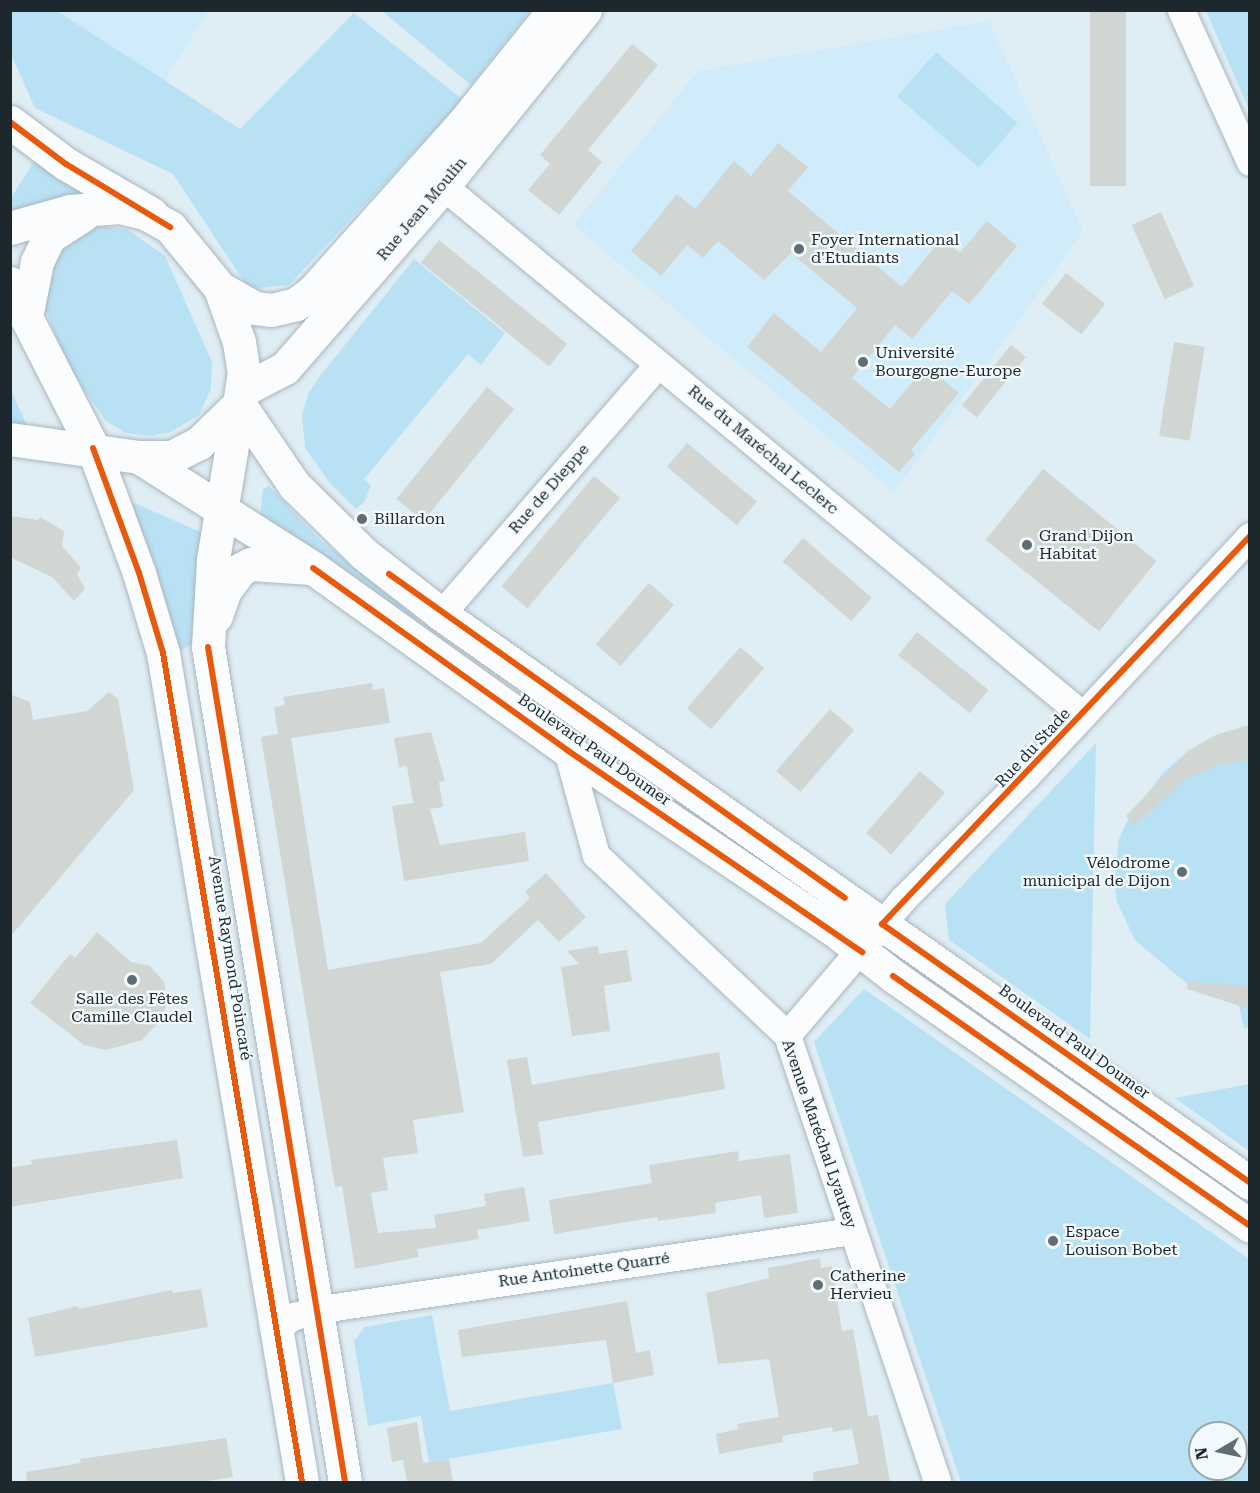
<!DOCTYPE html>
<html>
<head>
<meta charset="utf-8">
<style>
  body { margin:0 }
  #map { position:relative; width:1260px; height:1493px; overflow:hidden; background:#dfedf5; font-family:"Roboto Serif",serif }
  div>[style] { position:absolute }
  .built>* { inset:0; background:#d0ecfa }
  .green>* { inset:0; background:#b9e1f4; transform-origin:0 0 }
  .building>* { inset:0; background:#d1d6d3; transform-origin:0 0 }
  .roads { filter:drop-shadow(0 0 2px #aab6bd) drop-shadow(0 0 2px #aab6bd) }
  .minor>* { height:27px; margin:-13.5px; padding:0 13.5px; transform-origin:13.5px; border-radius:13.5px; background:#fafcfe }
  .secondary>* { height:33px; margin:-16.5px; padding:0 16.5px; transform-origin:16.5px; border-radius:16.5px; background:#fafcfe }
  .primary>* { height:33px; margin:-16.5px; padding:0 16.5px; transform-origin:16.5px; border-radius:16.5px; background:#fafcfe }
  .cycleway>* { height:6px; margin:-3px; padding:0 3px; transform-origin:3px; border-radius:3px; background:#e8590c }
  .dots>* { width:16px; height:16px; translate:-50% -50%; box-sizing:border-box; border:3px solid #f3fafd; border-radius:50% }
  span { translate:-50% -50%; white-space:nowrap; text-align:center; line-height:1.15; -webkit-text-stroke:4.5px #f3fafd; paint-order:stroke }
  .street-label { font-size:16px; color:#1c282e }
  .poi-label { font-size:16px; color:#1c282e }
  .left { translate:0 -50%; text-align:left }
  .right { translate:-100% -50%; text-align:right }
  .frame { position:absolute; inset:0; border:12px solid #1c282e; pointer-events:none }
  .north { position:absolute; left:1188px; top:1421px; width:60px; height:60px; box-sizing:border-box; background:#f3fafd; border:2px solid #9da6aa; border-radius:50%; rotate:261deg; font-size:16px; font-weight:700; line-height:24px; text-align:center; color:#1c282e }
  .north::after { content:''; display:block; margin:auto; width:21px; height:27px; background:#606d74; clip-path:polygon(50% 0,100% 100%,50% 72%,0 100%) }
</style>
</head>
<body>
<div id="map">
  <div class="built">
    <i style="clip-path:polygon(56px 11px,208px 11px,153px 99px)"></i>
    <i style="clip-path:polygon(989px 21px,1083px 232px,894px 492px,573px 225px,698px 71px)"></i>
  </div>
  <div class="green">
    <i style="clip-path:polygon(10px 11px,57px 11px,240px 129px,354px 13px,463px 100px,289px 285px,249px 289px,173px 174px,35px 108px,11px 54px)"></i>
    <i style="clip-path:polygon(382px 11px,530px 11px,471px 85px)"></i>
    <i style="clip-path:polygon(1206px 11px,1249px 11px,1249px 109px)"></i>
    <i style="left:936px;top:52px;width:108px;height:59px;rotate:41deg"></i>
    <i style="clip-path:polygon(35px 160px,85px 191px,83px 197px,11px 222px,11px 198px)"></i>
    <i style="clip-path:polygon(98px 226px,127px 229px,165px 256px,212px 362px,211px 389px,199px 415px,171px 432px,151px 436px,126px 433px,106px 421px,66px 364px,45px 307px,46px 266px,75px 231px)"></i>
    <i style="clip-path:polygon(414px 259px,505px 333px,481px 365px,468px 354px,364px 479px,371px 486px,364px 502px,356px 509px,330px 483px,305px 448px,302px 415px,308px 394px,320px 376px)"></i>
    <i style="clip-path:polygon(11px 390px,29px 431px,11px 428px)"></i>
    <i style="clip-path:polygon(269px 486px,320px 540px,417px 616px,412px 624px,260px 519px,263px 489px)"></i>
    <i style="clip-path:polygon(132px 502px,205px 534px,195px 643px,173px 654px)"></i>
    <i style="clip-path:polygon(1249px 725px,1250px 1027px,1244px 1028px,1239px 1006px,1186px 983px,1135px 940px,1117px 902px,1114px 883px,1119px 839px,1130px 815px,1164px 772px,1188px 751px,1216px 735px)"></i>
    <i style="clip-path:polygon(1096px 743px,1090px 1039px,949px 940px,945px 904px)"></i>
    <i style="clip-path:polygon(evenodd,864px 989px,1249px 1259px,1249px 1482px,961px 1482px,814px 1042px,864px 989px,1200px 1433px,1236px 1433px,1236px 1469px,1200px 1469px,1200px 1433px)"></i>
    <i style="clip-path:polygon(1249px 1084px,1249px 1151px,1175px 1098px,1208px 1092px)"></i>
    <i style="clip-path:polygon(432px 1315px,450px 1411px,613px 1383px,622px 1429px,429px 1462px,421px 1416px,368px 1426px,354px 1341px,365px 1327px)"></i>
  </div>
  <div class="building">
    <i style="left:1090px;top:10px;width:36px;height:176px"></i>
    <i style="clip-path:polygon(632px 44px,658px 65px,588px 150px,602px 162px,559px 215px,528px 190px,550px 164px,540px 155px)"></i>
    <i style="clip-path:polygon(778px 143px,808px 167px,788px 191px,902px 287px,942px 238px,960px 253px,987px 221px,1017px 246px,969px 304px,952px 291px,912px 339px,895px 325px,852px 378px,890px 409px,926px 366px,959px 393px,911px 450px,915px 454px,899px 472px,747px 347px,774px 313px,821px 352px,857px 308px,791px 253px,764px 280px,718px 241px,703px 258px,687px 245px,661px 276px,631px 251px,677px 194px,695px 209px,734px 161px,751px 176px)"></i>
    <i style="left:1161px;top:212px;width:81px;height:32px;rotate:66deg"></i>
    <i style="left:439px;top:240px;width:165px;height:29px;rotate:39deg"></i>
    <i style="left:1066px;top:273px;width:50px;height:39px;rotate:38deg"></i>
    <i style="left:1174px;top:342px;width:31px;height:95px;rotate:9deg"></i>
    <i style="left:1011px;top:345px;width:19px;height:78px;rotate:39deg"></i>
    <i style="left:487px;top:387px;width:35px;height:144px;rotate:39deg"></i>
    <i style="left:687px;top:443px;width:91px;height:31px;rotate:40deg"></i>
    <i style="left:1043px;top:469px;width:146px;height:91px;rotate:39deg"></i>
    <i style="left:594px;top:476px;width:34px;height:144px;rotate:40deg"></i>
    <i style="clip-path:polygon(10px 516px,38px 520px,40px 517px,64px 531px,62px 546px,81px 568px,77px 574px,85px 589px,74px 601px,52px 577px,10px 557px)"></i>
    <i style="left:803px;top:538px;width:91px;height:31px;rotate:41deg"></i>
    <i style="left:649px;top:583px;width:33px;height:81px;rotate:41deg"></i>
    <i style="left:917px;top:632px;width:92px;height:30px;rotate:39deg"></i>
    <i style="left:740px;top:647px;width:32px;height:81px;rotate:41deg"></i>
    <i style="clip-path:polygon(372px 683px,373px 690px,384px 688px,390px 723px,291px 738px,328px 970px,481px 943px,530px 898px,525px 892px,546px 873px,586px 917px,559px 942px,538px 920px,491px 964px,440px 972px,464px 1112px,413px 1120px,418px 1153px,383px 1158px,388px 1190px,371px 1193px,378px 1233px,436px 1228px,434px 1215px,486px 1206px,484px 1194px,524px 1187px,530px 1221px,477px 1230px,479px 1239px,417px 1249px,419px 1257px,355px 1269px,342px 1186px,335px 1187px,261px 737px,278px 734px,274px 707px,285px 705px,283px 697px)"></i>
    <i style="clip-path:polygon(109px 692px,118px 699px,134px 790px,10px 937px,10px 694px,30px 702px,33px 720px,87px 711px)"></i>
    <i style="left:830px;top:709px;width:32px;height:82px;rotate:41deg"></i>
    <i style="clip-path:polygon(1250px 725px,1250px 759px,1216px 766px,1186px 779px,1135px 825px,1126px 816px,1188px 751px,1216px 735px)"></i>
    <i style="clip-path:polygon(431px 732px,445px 781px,439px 782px,443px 807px,430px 809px,440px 845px,525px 832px,529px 861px,404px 881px,392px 806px,413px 803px,407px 766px,399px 767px,394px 738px)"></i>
    <i style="left:920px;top:771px;width:33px;height:82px;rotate:41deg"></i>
    <i style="clip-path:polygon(97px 932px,131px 962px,150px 966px,164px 982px,168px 1002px,159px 1022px,142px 1040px,106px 1050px,84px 1045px,30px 1003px,70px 954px,75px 958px)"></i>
    <i style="clip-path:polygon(598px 946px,599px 954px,627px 950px,632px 981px,604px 986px,610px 1031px,572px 1036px,561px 967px,579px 964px,567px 951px)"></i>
    <i style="clip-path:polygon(1188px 982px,1250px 986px,1250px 1009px,1187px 989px)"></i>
    <i style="clip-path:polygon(719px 1052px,725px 1089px,538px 1122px,543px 1154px,523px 1157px,507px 1060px,527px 1057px,532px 1085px)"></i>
    <i style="clip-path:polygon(177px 1140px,183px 1178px,10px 1207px,10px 1168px,32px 1164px,31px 1160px)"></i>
    <i style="clip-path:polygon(738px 1151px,739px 1161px,790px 1154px,798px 1213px,764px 1218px,761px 1195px,715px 1203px,716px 1213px,658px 1221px,657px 1217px,554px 1234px,549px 1200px,652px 1183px,649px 1165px)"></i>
    <i style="clip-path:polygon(820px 1258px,821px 1268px,832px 1266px,842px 1331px,853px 1329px,868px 1416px,878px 1415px,890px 1482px,814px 1482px,813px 1472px,859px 1464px,852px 1429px,833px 1432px,832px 1427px,782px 1436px,783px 1442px,719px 1454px,716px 1434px,739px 1429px,737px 1424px,779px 1417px,769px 1359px,718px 1364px,706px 1293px,769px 1278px,768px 1268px)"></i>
    <i style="clip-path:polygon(201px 1289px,208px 1327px,35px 1357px,28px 1318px,78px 1306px,79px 1309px,172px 1290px,173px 1293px)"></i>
    <i style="clip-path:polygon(627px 1301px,636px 1353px,650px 1350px,654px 1375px,613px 1383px,606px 1340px,462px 1357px,458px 1330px)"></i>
    <i style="clip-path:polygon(417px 1422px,423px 1463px,449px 1459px,453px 1482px,407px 1482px,403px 1460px,392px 1462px,387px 1428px)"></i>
    <i style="clip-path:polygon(226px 1438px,233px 1477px,201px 1482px,27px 1482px,26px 1472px,81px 1463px,80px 1459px)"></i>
  </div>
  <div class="roads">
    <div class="minor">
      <i style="left:1181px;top:10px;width:167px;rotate:65.6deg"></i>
      <i style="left:443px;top:186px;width:830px;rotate:39.58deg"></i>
      <i style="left:441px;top:614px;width:331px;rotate:-49deg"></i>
      <i style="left:567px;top:750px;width:109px;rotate:74.6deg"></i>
      <i style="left:596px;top:855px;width:262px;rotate:43.3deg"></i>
      <i style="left:787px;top:1035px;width:471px;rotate:71.4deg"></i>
      <i style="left:787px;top:1035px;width:179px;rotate:-49.5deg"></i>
      <i style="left:903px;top:899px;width:175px;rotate:-45deg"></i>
      <i style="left:1027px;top:775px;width:327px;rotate:-47deg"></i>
      <i style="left:278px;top:1327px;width:19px;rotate:-35deg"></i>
      <i style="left:294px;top:1316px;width:35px;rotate:-13deg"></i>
      <i style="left:328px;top:1308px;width:530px;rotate:-8.36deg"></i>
    </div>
    <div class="secondary">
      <i style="left:10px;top:122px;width:70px;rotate:36.9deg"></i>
      <i style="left:66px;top:164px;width:99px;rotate:30.2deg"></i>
      <i style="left:10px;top:283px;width:38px;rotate:65deg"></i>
      <i style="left:239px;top:404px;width:98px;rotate:55.8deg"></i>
      <i style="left:294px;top:485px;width:98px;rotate:44.6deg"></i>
      <i style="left:364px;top:554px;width:98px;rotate:37.9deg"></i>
      <i style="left:441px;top:614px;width:989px;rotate:35.12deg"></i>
      <i style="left:239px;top:404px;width:158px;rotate:99.5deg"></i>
      <i style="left:213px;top:560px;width:87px;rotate:93.3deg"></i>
      <i style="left:208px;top:647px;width:846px;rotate:80.68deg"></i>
      <i style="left:93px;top:448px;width:133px;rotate:69.8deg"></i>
      <i style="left:139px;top:573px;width:84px;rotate:73.3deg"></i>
      <i style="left:163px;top:653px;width:841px;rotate:80.48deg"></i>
      <i style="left:139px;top:457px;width:206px;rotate:32.5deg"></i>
      <i style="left:313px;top:568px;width:312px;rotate:35.6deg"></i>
      <i style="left:567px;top:750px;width:327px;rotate:34deg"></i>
      <i style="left:838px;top:933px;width:73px;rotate:37.8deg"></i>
      <i style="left:896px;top:978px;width:432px;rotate:35deg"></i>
      <i style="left:216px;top:616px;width:28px;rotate:-71deg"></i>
      <i style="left:225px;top:590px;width:26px;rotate:-53deg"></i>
      <i style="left:241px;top:569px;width:11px;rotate:-27deg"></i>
      <i style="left:251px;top:564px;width:60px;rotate:3.8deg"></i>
    </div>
    <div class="primary">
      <i style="left:83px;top:215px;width:40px;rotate:147.1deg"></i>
      <i style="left:49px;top:237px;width:28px;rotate:116deg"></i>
      <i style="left:37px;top:262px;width:56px;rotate:101.3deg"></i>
      <i style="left:26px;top:317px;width:147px;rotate:62.9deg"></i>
      <i style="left:10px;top:228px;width:62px;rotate:-15.8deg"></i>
      <i style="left:70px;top:211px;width:49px;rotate:-4.7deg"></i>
      <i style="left:119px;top:207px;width:27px;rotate:13deg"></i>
      <i style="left:145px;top:213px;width:29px;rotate:29deg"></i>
      <i style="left:170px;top:227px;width:79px;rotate:50.7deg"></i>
      <i style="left:220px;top:288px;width:57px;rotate:70.6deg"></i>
      <i style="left:239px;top:342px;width:30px;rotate:81deg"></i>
      <i style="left:244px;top:372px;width:32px;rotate:99deg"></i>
      <i style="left:239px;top:404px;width:56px;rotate:135.7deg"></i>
      <i style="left:199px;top:443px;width:30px;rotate:153deg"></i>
      <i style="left:172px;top:457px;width:33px;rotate:180deg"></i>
      <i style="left:139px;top:457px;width:130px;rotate:-172.1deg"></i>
      <i style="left:220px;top:288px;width:40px;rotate:29.7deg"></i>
      <i style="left:255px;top:308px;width:16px;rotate:7deg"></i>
      <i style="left:271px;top:310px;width:26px;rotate:-13deg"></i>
      <i style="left:296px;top:304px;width:21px;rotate:-37deg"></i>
      <i style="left:313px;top:291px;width:227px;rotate:-48.2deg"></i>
      <i style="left:464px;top:122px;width:144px;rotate:-51.2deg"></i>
      <i style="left:243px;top:390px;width:47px;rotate:-27.6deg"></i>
      <i style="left:285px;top:368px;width:241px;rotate:-49deg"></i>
      <i style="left:443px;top:186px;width:226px;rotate:-51.1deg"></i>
    </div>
  </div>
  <div class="cycleway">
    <i style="left:10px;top:122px;width:70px;rotate:36.9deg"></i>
    <i style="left:66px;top:164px;width:122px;rotate:31.2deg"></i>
    <i style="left:93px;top:448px;width:133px;rotate:69.8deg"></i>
    <i style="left:139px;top:573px;width:84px;rotate:73.3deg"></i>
    <i style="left:163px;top:653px;width:841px;rotate:80.48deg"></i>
    <i style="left:1250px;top:536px;width:535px;rotate:133.48deg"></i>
    <i style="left:882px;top:924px;width:450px;rotate:35.1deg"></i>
    <i style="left:313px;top:568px;width:312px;rotate:35.6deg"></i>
    <i style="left:567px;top:750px;width:358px;rotate:34.4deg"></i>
    <i style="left:389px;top:574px;width:559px;rotate:35.39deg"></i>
    <i style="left:208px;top:647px;width:846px;rotate:80.68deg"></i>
    <i style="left:893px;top:976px;width:436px;rotate:35deg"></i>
  </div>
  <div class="dots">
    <i style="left:799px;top:249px;background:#606d74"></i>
    <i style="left:863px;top:362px;background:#606d74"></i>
    <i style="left:362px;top:519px;background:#606d74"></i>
    <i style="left:1027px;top:545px;background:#606d74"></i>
    <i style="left:1182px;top:872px;background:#606d74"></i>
    <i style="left:132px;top:980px;background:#606d74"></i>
    <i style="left:1053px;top:1241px;background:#606d74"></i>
    <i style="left:818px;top:1285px;background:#606d74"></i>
  </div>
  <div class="street-label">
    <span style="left:422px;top:209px;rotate:-50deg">Rue Jean Moulin</span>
    <span style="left:763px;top:450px;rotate:40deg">Rue du Maréchal Leclerc</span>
    <span style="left:549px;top:489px;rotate:-49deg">Rue de Dieppe</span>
    <span style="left:1033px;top:748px;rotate:-47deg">Rue du Stade</span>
    <span style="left:594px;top:750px;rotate:35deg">Boulevard Paul Doumer</span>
    <span style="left:230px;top:958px;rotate:81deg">Avenue Raymond Poincaré</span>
    <span style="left:1074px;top:1042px;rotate:36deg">Boulevard Paul Doumer</span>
    <span style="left:819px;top:1134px;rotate:71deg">Avenue Maréchal Lyautey</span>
    <span style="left:584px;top:1270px;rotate:-8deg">Rue Antoinette Quarré</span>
  </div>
  <div class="poi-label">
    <span class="left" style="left:811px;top:249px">Foyer International<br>d'Etudiants</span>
    <span class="left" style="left:875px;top:362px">Université<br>Bourgogne-Europe</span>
    <span class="left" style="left:374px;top:519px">Billardon</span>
    <span class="left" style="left:1039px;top:545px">Grand Dijon<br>Habitat</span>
    <span class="right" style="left:1170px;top:872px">Vélodrome<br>municipal de Dijon</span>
    <span style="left:132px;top:1008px">Salle des Fêtes<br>Camille Claudel</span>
    <span class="left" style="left:1065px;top:1241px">Espace<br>Louison Bobet</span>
    <span class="left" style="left:830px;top:1285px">Catherine<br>Hervieu</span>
  </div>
  <div class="frame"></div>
  <div class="north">N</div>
</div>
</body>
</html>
